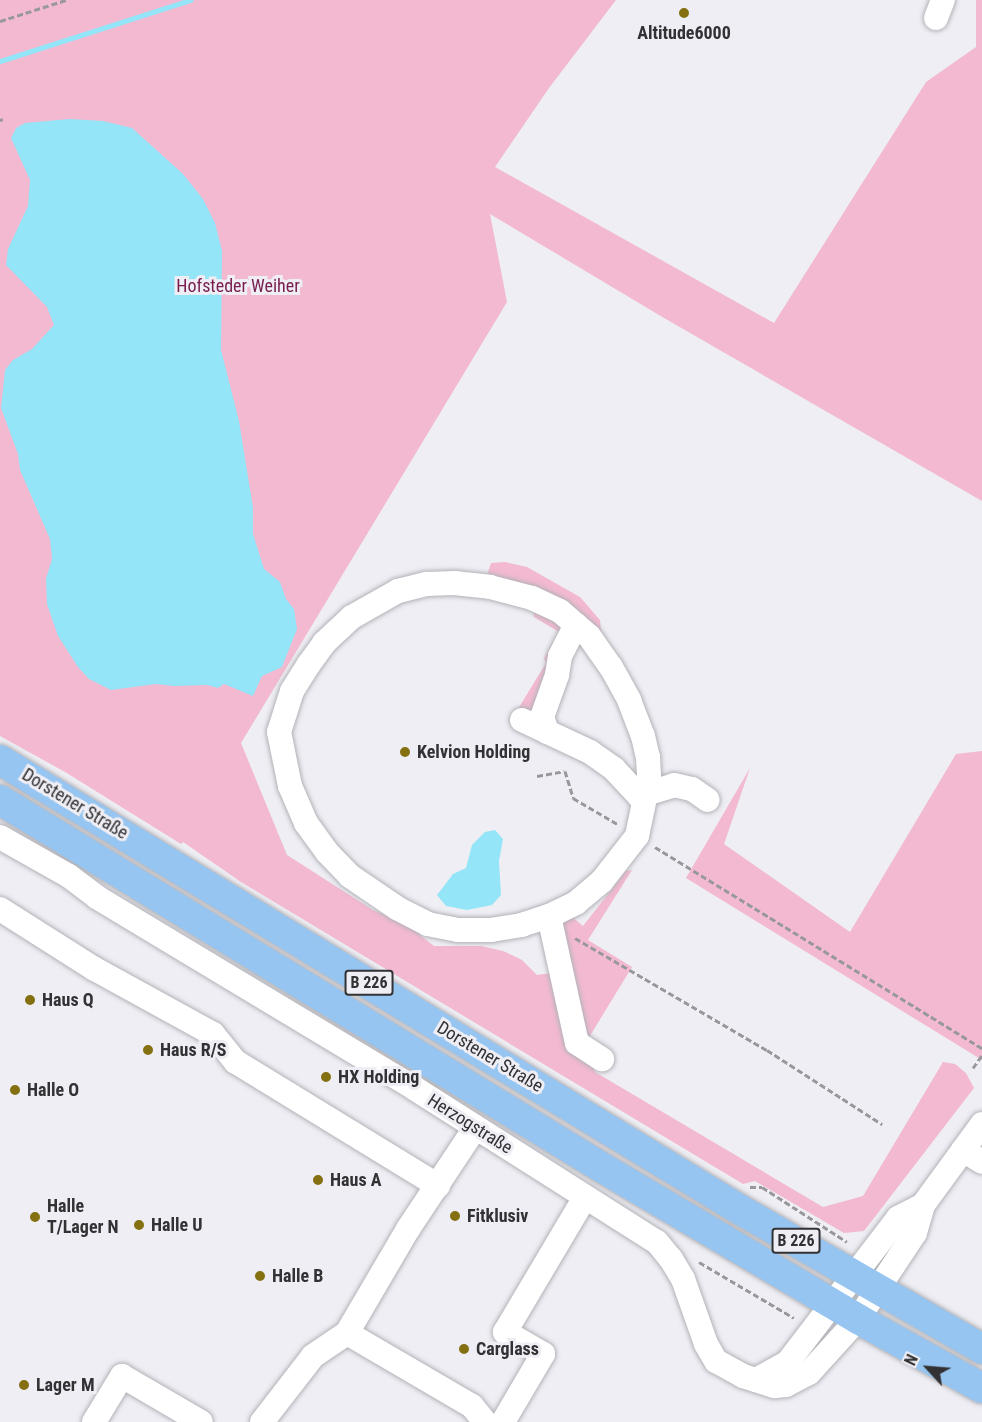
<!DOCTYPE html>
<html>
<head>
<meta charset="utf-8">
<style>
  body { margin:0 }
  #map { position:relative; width:982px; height:1422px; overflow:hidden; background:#eeeef4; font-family:"Roboto Condensed",sans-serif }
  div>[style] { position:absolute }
  .green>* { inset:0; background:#f2b9d0 }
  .water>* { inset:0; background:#94e5f8 }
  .stream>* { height:5px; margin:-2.5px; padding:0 2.5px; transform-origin:2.5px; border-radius:2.5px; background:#94e5f8 }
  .path>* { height:3px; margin-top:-1.5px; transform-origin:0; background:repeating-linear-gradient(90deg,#98989c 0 6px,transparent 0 9px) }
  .roads { filter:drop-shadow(0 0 2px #b2b3b8) drop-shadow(0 0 2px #b2b3b8) }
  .minor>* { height:24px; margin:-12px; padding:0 12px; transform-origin:12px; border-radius:12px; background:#fff }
  .major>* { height:30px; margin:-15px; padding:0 15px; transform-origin:15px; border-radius:15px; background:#97c5f1 }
  .dots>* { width:16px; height:16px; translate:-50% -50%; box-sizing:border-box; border:3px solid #eeeef4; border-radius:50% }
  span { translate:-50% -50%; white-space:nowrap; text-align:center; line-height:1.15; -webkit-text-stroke:6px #eeeef4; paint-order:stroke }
  .shield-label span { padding:2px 4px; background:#eeeef4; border:2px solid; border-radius:4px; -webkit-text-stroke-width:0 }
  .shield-label { font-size:16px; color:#323234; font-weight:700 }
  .poi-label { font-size:18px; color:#323234; font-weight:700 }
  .left { translate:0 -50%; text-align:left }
  .park-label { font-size:18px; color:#781d4d }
  .street-label { font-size:18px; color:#323234 }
  .north { position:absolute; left:898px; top:1338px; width:60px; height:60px; -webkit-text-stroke:4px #eeeef4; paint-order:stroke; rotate:296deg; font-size:16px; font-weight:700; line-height:24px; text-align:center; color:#323234 }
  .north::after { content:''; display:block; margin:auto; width:21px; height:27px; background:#323234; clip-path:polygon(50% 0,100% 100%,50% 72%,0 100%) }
</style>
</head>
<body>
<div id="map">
  <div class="green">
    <i style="clip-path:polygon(0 0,616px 0,549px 88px,495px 167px,774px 323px,926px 82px,976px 47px,976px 0,982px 0,982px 501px,664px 318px,490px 214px,507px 302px,241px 743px,287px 855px,373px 910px,406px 924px,434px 946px,481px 946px,503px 951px,522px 960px,537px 975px,566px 971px,555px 930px,571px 916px,583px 926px,626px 871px,632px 870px,588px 940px,632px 967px,585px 1044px,595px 1072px,823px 1207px,863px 1196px,943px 1062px,955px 1064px,966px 1073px,974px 1088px,864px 1231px,844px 1233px,755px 1181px,743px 1184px,241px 882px,183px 842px,181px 844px,65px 772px,0 736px)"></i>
    <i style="clip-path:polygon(505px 562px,527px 567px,580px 597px,600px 620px,601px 631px,595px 635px,581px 621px,531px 717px,518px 709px,546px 663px,544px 658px,559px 632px,534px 617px,533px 607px,486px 578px,491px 563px)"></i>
    <i style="clip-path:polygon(982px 751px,982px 1060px,686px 878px,750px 768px,724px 844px,850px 932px,956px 754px)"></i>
  </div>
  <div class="water">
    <i style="clip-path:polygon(70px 119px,103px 121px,132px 128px,183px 174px,203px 199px,215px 223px,222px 251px,221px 350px,239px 421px,253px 508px,253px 534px,264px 569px,280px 582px,286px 599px,294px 609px,297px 629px,282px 667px,262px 676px,253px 696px,224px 684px,218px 688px,207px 685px,174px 686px,156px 684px,111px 690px,89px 679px,78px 667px,58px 636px,47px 604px,46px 579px,52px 559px,50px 539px,20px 470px,18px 454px,1px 408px,5px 370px,13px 360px,32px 349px,54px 325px,47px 307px,6px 265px,8px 249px,28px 206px,30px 180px,11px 138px,16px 128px,25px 123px)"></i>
    <i style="clip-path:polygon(495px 830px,503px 839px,499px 861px,501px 895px,492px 905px,467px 910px,446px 906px,437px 895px,444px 886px,453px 874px,466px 868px,472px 845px,485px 832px)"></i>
  </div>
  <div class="stream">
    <i style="left:0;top:61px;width:200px;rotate:-17.8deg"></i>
  </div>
  <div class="path">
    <i style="left:0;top:21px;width:69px;rotate:-17.7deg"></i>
    <i style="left:0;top:120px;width:3px;rotate:-18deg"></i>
    <i style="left:537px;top:776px;width:28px;rotate:-10deg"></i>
    <i style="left:565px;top:771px;width:28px;rotate:73deg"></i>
    <i style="left:573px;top:798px;width:53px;rotate:30.4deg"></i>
    <i style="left:655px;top:847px;width:384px;rotate:31.6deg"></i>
    <i style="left:575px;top:938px;width:222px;rotate:30.3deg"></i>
    <i style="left:767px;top:1050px;width:137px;rotate:32.8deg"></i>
    <i style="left:973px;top:1068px;width:16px;rotate:-55deg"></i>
    <i style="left:750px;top:1187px;width:12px"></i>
    <i style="left:762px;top:1187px;width:101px;rotate:32.9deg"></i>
    <i style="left:699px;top:1262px;width:110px;rotate:30.5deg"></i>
  </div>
  <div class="roads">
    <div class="minor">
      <i style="left:936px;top:18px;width:19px;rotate:-69deg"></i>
      <i style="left:454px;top:583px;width:36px;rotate:6deg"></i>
      <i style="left:490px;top:587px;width:43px;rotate:14.7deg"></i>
      <i style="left:532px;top:598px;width:31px;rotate:25deg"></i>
      <i style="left:560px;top:611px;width:38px;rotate:41deg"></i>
      <i style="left:589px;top:636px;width:38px;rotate:55deg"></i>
      <i style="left:611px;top:667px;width:38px;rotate:61deg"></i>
      <i style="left:629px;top:700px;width:39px;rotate:69deg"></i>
      <i style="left:643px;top:736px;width:22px;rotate:77deg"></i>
      <i style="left:648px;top:757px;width:22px;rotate:87deg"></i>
      <i style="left:649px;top:779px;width:58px;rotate:101.9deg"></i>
      <i style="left:637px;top:836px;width:57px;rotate:127.9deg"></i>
      <i style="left:602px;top:881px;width:34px;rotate:140deg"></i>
      <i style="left:576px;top:903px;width:30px;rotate:154deg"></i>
      <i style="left:549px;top:916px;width:28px;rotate:162deg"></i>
      <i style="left:522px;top:925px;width:31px;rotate:171deg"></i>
      <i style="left:491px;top:930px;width:33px;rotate:180deg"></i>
      <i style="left:458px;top:930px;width:31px;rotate:-169deg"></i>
      <i style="left:428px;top:924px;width:35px;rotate:-153deg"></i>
      <i style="left:397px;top:908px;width:57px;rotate:-145.8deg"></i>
      <i style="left:350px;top:876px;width:33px;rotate:-134deg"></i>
      <i style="left:327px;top:852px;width:36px;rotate:-126deg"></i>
      <i style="left:306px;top:823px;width:40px;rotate:-113.4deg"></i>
      <i style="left:290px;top:786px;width:55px;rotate:-101.5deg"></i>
      <i style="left:279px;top:732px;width:43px;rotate:-72.4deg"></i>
      <i style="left:292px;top:691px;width:32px;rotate:-58deg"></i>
      <i style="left:309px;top:664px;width:26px;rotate:-54deg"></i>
      <i style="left:324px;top:643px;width:38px;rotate:-43deg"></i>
      <i style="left:352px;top:617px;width:53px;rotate:-29.5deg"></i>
      <i style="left:398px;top:591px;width:30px;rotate:-14deg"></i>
      <i style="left:427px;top:584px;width:27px;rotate:-2deg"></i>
      <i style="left:522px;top:720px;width:75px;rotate:25.2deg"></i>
      <i style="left:590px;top:752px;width:29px;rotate:35deg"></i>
      <i style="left:614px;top:769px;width:37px;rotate:47deg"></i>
      <i style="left:639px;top:796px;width:37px;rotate:-17deg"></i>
      <i style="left:674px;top:785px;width:18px;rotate:13deg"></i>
      <i style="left:692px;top:789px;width:19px;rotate:35deg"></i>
      <i style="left:547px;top:732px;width:16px;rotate:-108deg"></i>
      <i style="left:542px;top:717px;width:45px;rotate:-70.3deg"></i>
      <i style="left:557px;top:675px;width:19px;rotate:-81deg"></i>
      <i style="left:560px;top:656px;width:35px;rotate:-63deg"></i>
      <i style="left:0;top:837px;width:79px;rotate:29.5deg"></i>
      <i style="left:69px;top:876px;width:36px;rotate:37deg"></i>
      <i style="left:98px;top:898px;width:369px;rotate:31deg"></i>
      <i style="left:414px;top:1088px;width:288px;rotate:32.4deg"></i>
      <i style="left:657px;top:1242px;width:22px;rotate:51deg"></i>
      <i style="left:671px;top:1259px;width:23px;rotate:59deg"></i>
      <i style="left:683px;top:1279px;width:69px;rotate:70.5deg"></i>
      <i style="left:706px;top:1344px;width:20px;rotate:60deg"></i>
      <i style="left:716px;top:1361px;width:31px;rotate:29deg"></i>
      <i style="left:743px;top:1376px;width:33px;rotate:18deg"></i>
      <i style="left:774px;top:1386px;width:12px;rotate:-5deg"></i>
      <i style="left:786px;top:1385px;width:26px;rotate:-28deg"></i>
      <i style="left:809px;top:1373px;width:73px;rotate:-47.8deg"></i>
      <i style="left:858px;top:1319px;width:103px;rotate:-56.5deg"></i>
      <i style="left:915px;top:1233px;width:29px;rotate:-74deg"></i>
      <i style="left:923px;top:1205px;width:100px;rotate:-53.9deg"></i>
      <i style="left:0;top:909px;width:110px;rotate:32.4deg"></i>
      <i style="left:93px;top:968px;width:137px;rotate:28.8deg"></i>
      <i style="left:213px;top:1034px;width:36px;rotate:51deg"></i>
      <i style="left:236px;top:1062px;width:237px;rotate:31.5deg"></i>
      <i style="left:549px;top:916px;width:130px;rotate:77.6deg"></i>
      <i style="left:577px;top:1043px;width:30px;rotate:33deg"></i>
      <i style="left:963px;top:1150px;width:22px;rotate:32deg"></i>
      <i style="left:347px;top:1333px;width:145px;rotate:30.3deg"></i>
      <i style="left:472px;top:1406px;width:21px;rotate:51deg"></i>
      <i style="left:756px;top:1380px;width:37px;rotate:-29deg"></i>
      <i style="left:788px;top:1362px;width:181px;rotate:-52.6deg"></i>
      <i style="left:898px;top:1218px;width:28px;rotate:-27deg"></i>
      <i style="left:94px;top:1422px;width:54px;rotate:-58.7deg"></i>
      <i style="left:122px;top:1376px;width:91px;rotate:30.2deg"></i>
      <i style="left:262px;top:1422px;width:83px;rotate:-52.3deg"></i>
      <i style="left:313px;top:1356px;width:41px;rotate:-34.1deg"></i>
      <i style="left:347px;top:1333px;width:121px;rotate:-59.6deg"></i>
      <i style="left:408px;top:1229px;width:121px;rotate:-56.4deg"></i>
      <i style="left:503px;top:1422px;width:79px;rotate:-59.5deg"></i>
      <i style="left:543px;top:1354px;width:44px;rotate:-149.9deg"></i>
      <i style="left:505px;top:1332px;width:157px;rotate:-59.3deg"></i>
    </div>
    <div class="major">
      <i style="left:0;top:760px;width:862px;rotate:31.29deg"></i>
      <i style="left:737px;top:1208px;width:283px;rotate:29.9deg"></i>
      <i style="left:0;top:800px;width:704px;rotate:31.41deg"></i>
      <i style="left:601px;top:1167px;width:299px;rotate:30.6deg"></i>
      <i style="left:858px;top:1319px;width:142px;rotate:29.1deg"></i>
    </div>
  </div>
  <div class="dots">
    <i style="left:684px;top:13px;background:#847010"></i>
    <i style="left:405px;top:752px;background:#847010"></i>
    <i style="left:30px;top:1000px;background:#847010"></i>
    <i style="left:148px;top:1050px;background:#847010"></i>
    <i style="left:326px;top:1077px;background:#847010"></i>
    <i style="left:15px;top:1090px;background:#847010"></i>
    <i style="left:318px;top:1180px;background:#847010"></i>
    <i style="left:455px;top:1216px;background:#847010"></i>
    <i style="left:35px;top:1217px;background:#847010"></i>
    <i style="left:139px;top:1225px;background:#847010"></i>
    <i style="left:260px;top:1276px;background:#847010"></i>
    <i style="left:464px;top:1349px;background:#847010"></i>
    <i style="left:24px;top:1385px;background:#847010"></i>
  </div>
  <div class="shield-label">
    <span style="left:369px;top:983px">B 226</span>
    <span style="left:796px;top:1241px">B 226</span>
  </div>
  <div class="poi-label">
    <span style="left:684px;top:33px">Altitude6000</span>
    <span class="left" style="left:417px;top:752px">Kelvion Holding</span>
    <span class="left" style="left:42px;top:1000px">Haus Q</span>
    <span class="left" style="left:160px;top:1050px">Haus R/S</span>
    <span class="left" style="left:338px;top:1077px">HX Holding</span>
    <span class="left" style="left:27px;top:1090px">Halle O</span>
    <span class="left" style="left:330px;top:1180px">Haus A</span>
    <span class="left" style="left:47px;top:1217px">Halle<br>T/Lager N</span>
    <span class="left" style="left:467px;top:1216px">Fitklusiv</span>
    <span class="left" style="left:151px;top:1225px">Halle U</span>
    <span class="left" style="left:272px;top:1276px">Halle B</span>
    <span class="left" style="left:476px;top:1349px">Carglass</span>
    <span class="left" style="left:36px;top:1385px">Lager M</span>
  </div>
  <div class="park-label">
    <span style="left:238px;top:286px">Hofsteder Weiher</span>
  </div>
  <div class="street-label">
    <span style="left:75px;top:804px;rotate:31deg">Dorstener Straße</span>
    <span style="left:490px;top:1057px;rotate:31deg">Dorstener Straße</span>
    <span style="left:470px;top:1124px;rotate:32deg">Herzogstraße</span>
  </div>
  <div class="north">N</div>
</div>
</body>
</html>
